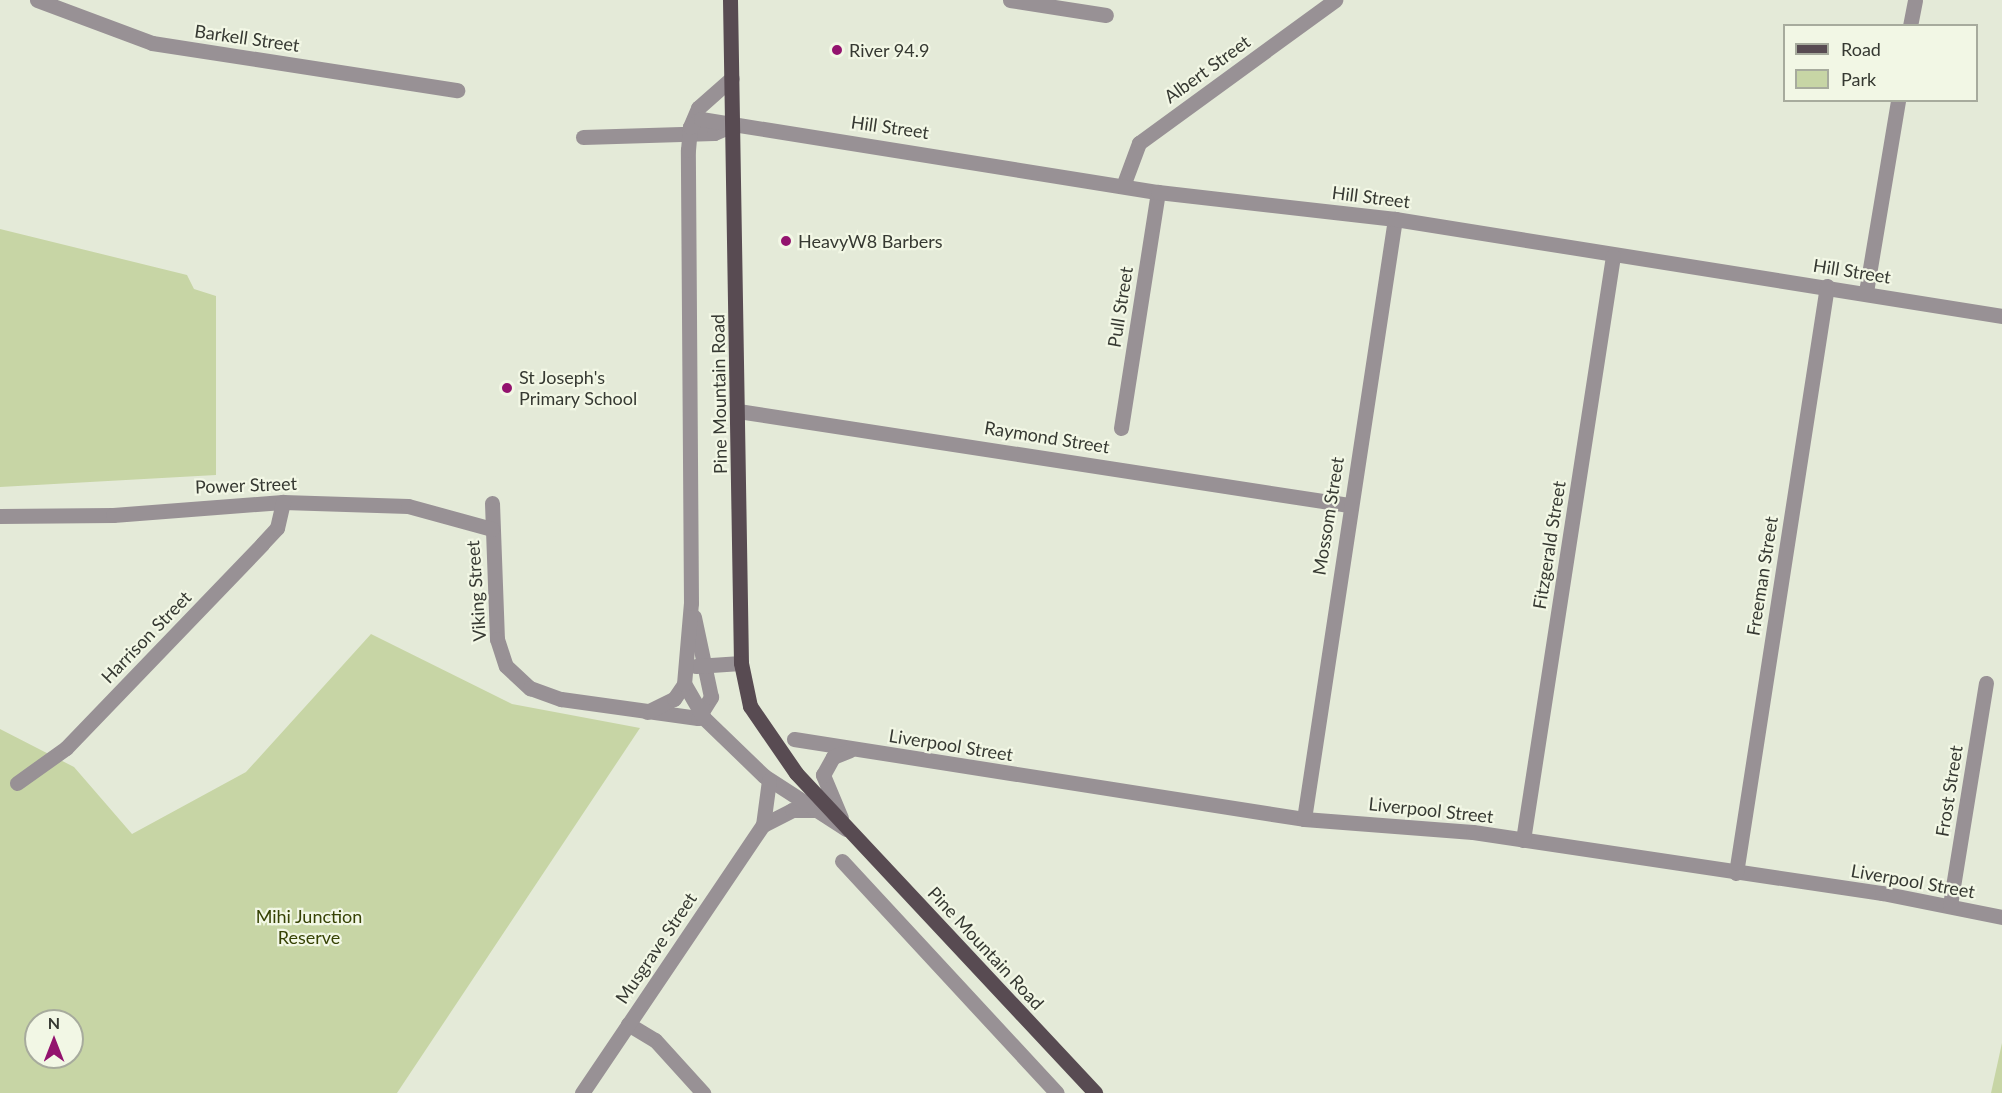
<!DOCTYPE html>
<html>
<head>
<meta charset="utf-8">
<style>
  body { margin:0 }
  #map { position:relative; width:2002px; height:1093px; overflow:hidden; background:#e4ead8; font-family:Lato,sans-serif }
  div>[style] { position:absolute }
  .green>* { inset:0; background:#c7d5a5 }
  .minor>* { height:15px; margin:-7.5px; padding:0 7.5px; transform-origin:7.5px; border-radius:7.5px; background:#989195 }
  .major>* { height:15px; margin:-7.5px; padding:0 7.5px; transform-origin:7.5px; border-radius:7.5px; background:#584b52 }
  .dots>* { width:16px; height:16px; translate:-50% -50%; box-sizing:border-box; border:3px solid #f2f7e5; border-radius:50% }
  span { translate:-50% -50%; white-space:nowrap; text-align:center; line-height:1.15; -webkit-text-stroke:4.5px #f2f7e5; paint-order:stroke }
  .street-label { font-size:18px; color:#363932 }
  .poi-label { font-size:18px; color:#363932 }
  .left { translate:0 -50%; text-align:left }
  .park-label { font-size:18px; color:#364204 }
  .legend { position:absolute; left:1783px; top:24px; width:195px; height:78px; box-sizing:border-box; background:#f2f7e5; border:2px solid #a7ab9d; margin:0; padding:8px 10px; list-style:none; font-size:18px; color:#363932 }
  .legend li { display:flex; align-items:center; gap:12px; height:30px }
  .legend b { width:30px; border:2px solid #a7ab9d }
  .north { position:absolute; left:24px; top:1009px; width:60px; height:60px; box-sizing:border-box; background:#f2f7e5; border:2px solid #a7ab9d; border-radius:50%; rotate:0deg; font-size:16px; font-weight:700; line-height:24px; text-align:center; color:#363932 }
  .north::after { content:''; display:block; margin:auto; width:21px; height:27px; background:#93136e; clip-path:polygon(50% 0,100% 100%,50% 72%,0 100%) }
</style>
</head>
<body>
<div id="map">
  <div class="green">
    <i style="clip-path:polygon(0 229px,187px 275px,194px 289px,216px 296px,216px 475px,0 487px)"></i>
    <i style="clip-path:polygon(evenodd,371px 634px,512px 704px,640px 728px,397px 1093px,0 1093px,0 729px,74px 767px,132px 834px,246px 772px,371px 634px,36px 1021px,72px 1021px,72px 1057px,36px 1057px,36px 1021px)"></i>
    <i style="clip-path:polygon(2002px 1043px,2002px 1093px,1991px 1093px)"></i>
  </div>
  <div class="minor">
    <i style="left:37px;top:0;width:123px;rotate:20.5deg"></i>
    <i style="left:152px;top:43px;width:309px;rotate:8.8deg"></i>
    <i style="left:1010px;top:0;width:97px;rotate:8.9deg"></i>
    <i style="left:1910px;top:26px;width:26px;rotate:-79deg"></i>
    <i style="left:690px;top:127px;width:21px;rotate:-67deg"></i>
    <i style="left:698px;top:108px;width:45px;rotate:-41.4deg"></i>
    <i style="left:583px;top:137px;width:131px;rotate:-1.7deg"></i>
    <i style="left:714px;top:133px;width:21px;rotate:-23deg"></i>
    <i style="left:1123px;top:186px;width:46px;rotate:-69.6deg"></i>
    <i style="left:1139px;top:143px;width:243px;rotate:-36.1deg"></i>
    <i style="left:1866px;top:292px;width:195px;rotate:-80.5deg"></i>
    <i style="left:738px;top:411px;width:618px;rotate:8.75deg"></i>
    <i style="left:1121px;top:428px;width:239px;rotate:-81.1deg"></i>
    <i style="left:492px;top:503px;width:136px;rotate:87.9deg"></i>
    <i style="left:497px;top:639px;width:28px;rotate:72deg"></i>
    <i style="left:506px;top:666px;width:33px;rotate:43deg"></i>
    <i style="left:530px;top:688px;width:33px;rotate:20deg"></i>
    <i style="left:561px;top:699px;width:138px;rotate:7.9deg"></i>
    <i style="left:698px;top:718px;width:25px;rotate:-58deg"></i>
    <i style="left:711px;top:697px;width:82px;rotate:-102deg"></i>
    <i style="left:0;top:516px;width:113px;rotate:-0.5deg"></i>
    <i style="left:113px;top:515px;width:170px;rotate:-4.4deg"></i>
    <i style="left:283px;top:502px;width:125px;rotate:1.8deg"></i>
    <i style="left:408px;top:506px;width:87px;rotate:15.3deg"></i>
    <i style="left:696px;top:666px;width:45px;rotate:-3.8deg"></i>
    <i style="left:647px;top:712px;width:30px;rotate:-26deg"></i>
    <i style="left:674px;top:699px;width:18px;rotate:-56deg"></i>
    <i style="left:794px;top:739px;width:516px;rotate:8.91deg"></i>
    <i style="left:1304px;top:819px;width:169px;rotate:4.4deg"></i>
    <i style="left:1473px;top:832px;width:414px;rotate:8.5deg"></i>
    <i style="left:1882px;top:893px;width:122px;rotate:11.3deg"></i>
    <i style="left:17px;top:783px;width:60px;rotate:-35.5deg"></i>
    <i style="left:66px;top:748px;width:283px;rotate:-46.1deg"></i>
    <i style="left:262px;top:544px;width:22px;rotate:-47deg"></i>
    <i style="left:277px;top:528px;width:27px;rotate:-77deg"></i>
    <i style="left:841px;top:818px;width:47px;rotate:-112.7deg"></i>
    <i style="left:823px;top:775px;width:21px;rotate:-61deg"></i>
    <i style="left:833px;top:757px;width:18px;rotate:-22deg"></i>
    <i style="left:1304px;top:819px;width:607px;rotate:-81.38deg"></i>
    <i style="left:763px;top:825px;width:33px;rotate:-27deg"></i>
    <i style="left:792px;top:810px;width:22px"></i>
    <i style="left:846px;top:829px;width:98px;rotate:-147.1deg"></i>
    <i style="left:764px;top:776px;width:83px;rotate:-136deg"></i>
    <i style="left:704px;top:718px;width:39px;rotate:-120deg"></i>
    <i style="left:684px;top:684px;width:81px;rotate:-85.1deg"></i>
    <i style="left:691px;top:603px;width:453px;rotate:-90.4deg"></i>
    <i style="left:688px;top:150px;width:23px;rotate:-85deg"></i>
    <i style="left:690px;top:127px;width:14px;rotate:-36deg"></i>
    <i style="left:701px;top:119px;width:463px;rotate:9.1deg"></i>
    <i style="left:1158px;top:192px;width:239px;rotate:6.5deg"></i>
    <i style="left:1395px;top:219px;width:615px;rotate:9.08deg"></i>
    <i style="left:1523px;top:840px;width:591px;rotate:-81.24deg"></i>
    <i style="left:842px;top:861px;width:316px;rotate:47.2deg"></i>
    <i style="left:1736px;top:873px;width:594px;rotate:-81.19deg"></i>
    <i style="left:1950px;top:905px;width:225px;rotate:-80.8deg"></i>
    <i style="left:628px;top:1024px;width:31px;rotate:31deg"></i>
    <i style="left:655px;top:1040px;width:72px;rotate:47.8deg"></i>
    <i style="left:582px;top:1093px;width:323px;rotate:-56deg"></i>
    <i style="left:763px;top:825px;width:45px;rotate:-82.4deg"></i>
  </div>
  <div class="major">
    <i style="left:730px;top:0;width:663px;rotate:89.05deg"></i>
    <i style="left:741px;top:663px;width:44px;rotate:78.2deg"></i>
    <i style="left:750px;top:706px;width:81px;rotate:55.5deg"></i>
    <i style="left:796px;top:773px;width:438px;rotate:46.9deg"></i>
  </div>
  <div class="dots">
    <i style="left:837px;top:50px;background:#93136e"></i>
    <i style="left:786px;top:241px;background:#93136e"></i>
    <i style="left:507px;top:388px;background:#93136e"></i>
  </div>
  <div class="street-label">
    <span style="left:247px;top:38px;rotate:8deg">Barkell Street</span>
    <span style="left:1207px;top:69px;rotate:-36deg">Albert Street</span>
    <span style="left:890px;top:127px;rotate:8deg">Hill Street</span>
    <span style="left:1371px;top:197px;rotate:7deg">Hill Street</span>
    <span style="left:1852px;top:271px;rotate:9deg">Hill Street</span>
    <span style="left:1120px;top:307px;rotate:-81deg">Pull Street</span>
    <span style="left:719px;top:394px;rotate:-91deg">Pine Mountain Road</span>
    <span style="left:1047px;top:437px;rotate:9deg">Raymond Street</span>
    <span style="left:246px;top:485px;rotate:-2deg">Power Street</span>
    <span style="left:1328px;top:516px;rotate:-81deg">Mossom Street</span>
    <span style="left:1549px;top:545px;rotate:-81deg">Fitzgerald Street</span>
    <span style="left:1762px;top:576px;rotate:-81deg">Freeman Street</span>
    <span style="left:476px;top:591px;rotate:-94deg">Viking Street</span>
    <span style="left:146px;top:637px;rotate:-46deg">Harrison Street</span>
    <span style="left:951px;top:745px;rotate:9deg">Liverpool Street</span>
    <span style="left:1949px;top:791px;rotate:-81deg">Frost Street</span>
    <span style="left:1431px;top:810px;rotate:6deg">Liverpool Street</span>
    <span style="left:1913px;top:881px;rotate:10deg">Liverpool Street</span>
    <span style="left:656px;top:948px;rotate:-56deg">Musgrave Street</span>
    <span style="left:986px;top:948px;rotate:47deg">Pine Mountain Road</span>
  </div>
  <div class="poi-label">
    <span class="left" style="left:849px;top:50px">River 94.9</span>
    <span class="left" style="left:798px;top:241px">HeavyW8 Barbers</span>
    <span class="left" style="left:519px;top:388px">St Joseph's<br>Primary School</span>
  </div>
  <div class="park-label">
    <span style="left:309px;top:927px">Mihi Junction<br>Reserve</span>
  </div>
  <ul class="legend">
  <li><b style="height:8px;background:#584b52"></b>Road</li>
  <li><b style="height:16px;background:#c7d5a5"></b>Park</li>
  </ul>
  <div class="north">N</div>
</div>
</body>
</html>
